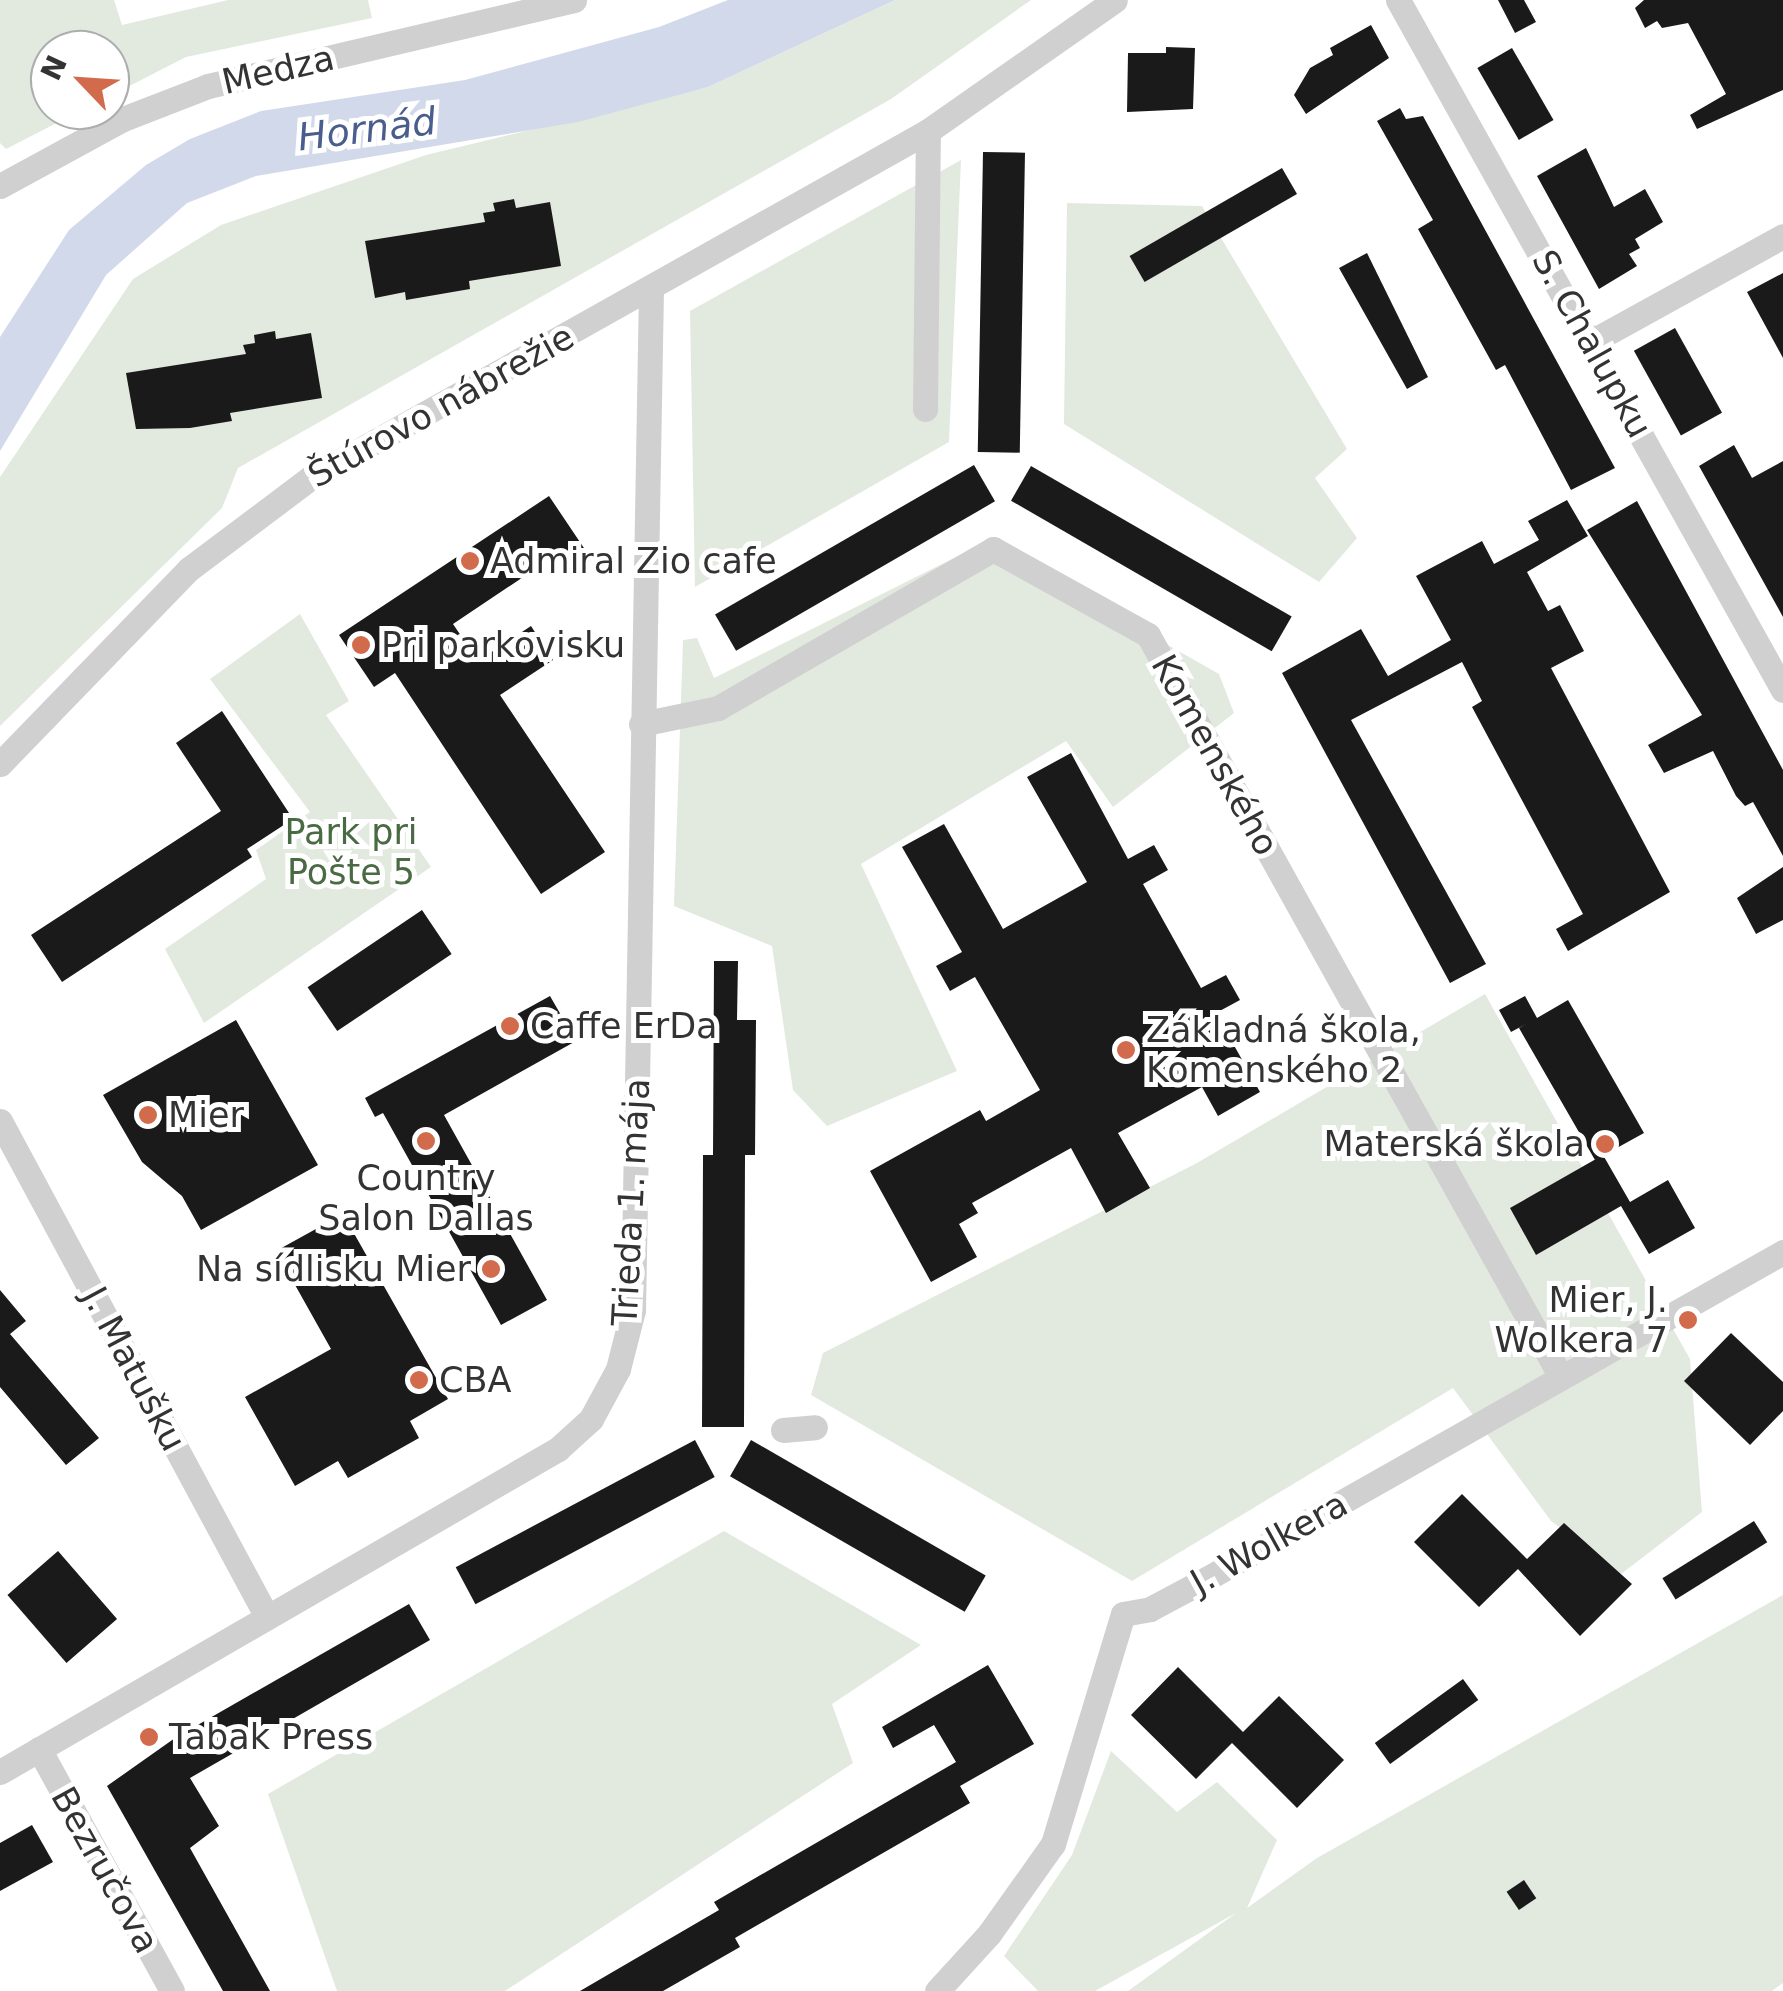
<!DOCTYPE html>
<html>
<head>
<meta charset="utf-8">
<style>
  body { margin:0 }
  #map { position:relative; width:1783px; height:1991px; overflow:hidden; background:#fff; font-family:"DejaVu Sans",sans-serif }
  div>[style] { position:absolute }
  .green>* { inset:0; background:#e2eae0 }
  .water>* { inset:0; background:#d2d9ea }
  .building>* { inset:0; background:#1a1a1a; transform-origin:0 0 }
  .street>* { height:25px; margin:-12.5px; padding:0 12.5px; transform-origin:12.5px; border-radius:12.5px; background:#d0d0d0 }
  .dots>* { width:28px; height:28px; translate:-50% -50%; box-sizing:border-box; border:5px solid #fff; border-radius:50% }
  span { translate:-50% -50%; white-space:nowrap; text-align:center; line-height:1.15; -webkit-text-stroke:10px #fff; paint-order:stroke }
  .street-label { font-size:35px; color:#333 }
  .poi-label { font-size:35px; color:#333 }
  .left { translate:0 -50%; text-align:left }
  .right { translate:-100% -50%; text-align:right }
  .park-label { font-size:35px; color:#4a6a44 }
  .water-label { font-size:38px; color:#495e8c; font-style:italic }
  .north { position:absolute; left:30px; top:30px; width:100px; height:100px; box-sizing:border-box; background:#fff; border:2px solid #adadad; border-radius:50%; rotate:295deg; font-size:28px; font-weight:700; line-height:40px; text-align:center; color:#333 }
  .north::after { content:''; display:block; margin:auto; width:35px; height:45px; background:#d26b4c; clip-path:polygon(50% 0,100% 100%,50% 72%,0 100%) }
</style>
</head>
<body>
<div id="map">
  <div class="green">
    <i style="clip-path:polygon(0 0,114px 0,122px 25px,228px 0,368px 0,372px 18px,186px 57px,110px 96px,110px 50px,50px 50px,50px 110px,82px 110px,6px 149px,0 143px)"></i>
    <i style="clip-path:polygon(895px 0,1031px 0,891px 99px,238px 468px,222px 508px,0 726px,0 477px,133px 279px,221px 225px,426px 155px,708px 87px)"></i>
    <i style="clip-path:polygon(961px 160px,949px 442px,695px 587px,690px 311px)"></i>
    <i style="clip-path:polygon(1067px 203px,1202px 206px,1347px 449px,1315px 478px,1357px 538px,1319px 582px,1064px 424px)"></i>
    <i style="clip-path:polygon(986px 542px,1219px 674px,1234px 713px,1113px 807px,1066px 741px,861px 864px,957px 1071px,827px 1126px,793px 1090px,772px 946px,674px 906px,683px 640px,697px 638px,714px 678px)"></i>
    <i style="clip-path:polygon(300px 614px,349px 701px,326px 715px,431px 867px,204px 1023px,165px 949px,266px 879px,256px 850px,310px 812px,210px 679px)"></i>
    <i style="clip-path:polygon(1485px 994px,1690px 1359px,1702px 1512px,1621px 1574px,1551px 1521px,1453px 1388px,1132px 1581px,811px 1395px,823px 1353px,1197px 1163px)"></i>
    <i style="clip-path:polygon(724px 1531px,921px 1645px,832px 1704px,853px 1763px,505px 1991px,337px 1991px,268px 1794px)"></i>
    <i style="clip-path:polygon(1783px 1595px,1783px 1983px,1772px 1991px,1128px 1991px,1236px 1913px,1095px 1991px,1038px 1991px,1004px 1956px,1072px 1855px,1111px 1751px,1177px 1812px,1217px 1782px,1277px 1840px,1247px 1908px,1317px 1858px)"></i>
  </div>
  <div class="water">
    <i style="clip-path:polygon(728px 0,895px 0,708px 87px,578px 122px,256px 176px,187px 203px,106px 275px,0 451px,0 337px,69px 230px,146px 165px,190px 139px,261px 111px,465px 80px,659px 27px)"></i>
  </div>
  <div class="building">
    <i style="clip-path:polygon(1498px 0,1524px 0,1536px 22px,1515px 33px)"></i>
    <i style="clip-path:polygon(1644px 0,1783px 0,1783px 90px,1697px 129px,1690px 115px,1726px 94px,1688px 23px,1662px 28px,1657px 21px,1645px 28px,1635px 8px)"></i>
    <i style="clip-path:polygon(1371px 25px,1389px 58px,1306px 114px,1294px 95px,1310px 68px,1333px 55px,1330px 48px)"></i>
    <i style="clip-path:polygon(1166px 47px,1195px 48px,1193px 109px,1127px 112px,1128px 53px,1166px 53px)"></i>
    <i style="left:1512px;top:48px;width:83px;height:40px;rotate:60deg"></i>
    <i style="clip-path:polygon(1400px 108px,1406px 119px,1423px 116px,1615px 468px,1571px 490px,1505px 365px,1496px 370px,1418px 229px,1433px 220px,1377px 121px)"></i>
    <i style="clip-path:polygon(1586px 148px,1614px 207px,1645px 189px,1663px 222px,1635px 239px,1640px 248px,1629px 254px,1637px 266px,1599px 289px,1537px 176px)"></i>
    <i style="left:983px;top:152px;width:42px;height:300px;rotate:1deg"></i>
    <i style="left:1282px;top:168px;width:30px;height:176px;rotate:60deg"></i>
    <i style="clip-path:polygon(514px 199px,516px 208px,550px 202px,561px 266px,469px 281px,470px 289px,406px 300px,405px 292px,375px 298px,365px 241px,485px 222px,483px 213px,495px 211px,493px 203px)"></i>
    <i style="clip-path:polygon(1367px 253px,1428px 377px,1407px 389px,1339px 268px)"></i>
    <i style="clip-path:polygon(1783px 273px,1783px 358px,1747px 292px)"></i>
    <i style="left:1675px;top:328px;width:97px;height:47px;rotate:61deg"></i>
    <i style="clip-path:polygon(275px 331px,276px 339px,311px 333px,322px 398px,230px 413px,232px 421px,190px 428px,136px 429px,126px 373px,246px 354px,243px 345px,255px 343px,254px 335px)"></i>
    <i style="clip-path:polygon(1734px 445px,1752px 478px,1783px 461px,1783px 617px,1699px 466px)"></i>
    <i style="left:974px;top:465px;width:42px;height:299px;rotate:60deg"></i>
    <i style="left:1031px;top:466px;width:301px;height:40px;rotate:30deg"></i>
    <i style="clip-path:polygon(549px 496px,592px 560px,572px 573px,556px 555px,453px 624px,478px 661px,531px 626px,553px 660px,500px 695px,605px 852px,541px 894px,395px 673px,374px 687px,339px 635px)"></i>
    <i style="clip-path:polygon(1567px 500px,1588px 536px,1527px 572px,1548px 611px,1560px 605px,1584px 651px,1551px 668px,1670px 892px,1568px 951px,1556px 929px,1583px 914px,1472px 707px,1482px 701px,1462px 662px,1351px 720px,1486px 964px,1450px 983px,1282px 673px,1361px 629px,1388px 676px,1451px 640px,1416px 576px,1482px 541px,1494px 564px,1539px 540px,1528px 521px)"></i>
    <i style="clip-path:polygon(1637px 501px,1783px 770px,1783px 856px,1753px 802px,1745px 806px,1736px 796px,1713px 751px,1664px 773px,1648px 745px,1702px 715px,1587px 530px)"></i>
    <i style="clip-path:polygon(222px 711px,293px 819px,247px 849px,252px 857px,62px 982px,31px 935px,221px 811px,176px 743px)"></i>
    <i style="clip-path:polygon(1071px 753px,1128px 859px,1154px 845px,1168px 870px,1143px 884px,1201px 988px,1226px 975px,1240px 1000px,1216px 1013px,1260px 1092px,1218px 1116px,1202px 1087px,1118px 1133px,1150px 1188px,1106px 1213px,1071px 1148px,972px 1203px,978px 1213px,959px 1224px,977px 1257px,931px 1282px,870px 1171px,980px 1110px,986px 1121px,1040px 1090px,975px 977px,950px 991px,936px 966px,962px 952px,902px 847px,944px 824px,1003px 929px,1087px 882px,1027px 777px)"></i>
    <i style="clip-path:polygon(1783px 867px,1783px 920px,1756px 934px,1737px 898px)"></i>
    <i style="left:422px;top:910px;width:53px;height:138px;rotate:56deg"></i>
    <i style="clip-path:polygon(714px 961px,738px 961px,737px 1020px,756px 1020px,755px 1155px,745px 1155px,744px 1427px,702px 1427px,703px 1155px,713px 1155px)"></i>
    <i style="clip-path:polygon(550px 996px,576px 1041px,444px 1115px,547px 1300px,501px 1325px,383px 1113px,375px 1117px,365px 1098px)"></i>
    <i style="clip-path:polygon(1525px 996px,1537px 1018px,1568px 1000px,1644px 1133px,1595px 1160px,1519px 1028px,1526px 1024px,1511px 1032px,1499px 1010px)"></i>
    <i style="clip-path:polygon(236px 1020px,318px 1165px,201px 1230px,182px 1196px,142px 1162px,103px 1095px)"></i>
    <i style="clip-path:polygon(1603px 1155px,1630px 1202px,1668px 1180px,1695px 1228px,1649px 1254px,1621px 1206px,1536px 1255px,1510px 1208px)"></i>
    <i style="clip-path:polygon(343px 1214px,448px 1399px,410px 1421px,419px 1438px,348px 1478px,338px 1461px,295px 1486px,245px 1397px,331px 1349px,276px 1251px)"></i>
    <i style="clip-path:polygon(0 1290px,26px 1321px,10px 1334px,99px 1438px,66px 1465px,0 1387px)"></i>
    <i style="clip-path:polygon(1731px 1333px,1783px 1382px,1783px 1411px,1750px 1445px,1684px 1381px)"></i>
    <i style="left:695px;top:1440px;width:42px;height:271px;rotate:62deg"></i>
    <i style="left:751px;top:1440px;width:271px;height:42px;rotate:30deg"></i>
    <i style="clip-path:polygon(1462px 1494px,1527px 1559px,1564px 1523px,1632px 1584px,1580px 1636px,1518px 1569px,1479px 1607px,1414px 1542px)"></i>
    <i style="left:1754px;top:1521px;width:25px;height:108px;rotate:58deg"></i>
    <i style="left:58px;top:1551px;width:90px;height:67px;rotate:49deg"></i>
    <i style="clip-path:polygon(409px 1604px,430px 1640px,190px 1778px,219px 1826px,190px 1848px,270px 1991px,223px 1991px,107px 1786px,175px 1738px)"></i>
    <i style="clip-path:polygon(988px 1665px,1034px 1744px,960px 1786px,970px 1803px,735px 1938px,740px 1947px,663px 1991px,580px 1991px,719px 1910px,714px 1902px,956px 1762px,934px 1725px,893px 1748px,882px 1727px)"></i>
    <i style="clip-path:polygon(1178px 1667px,1243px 1732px,1279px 1696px,1344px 1760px,1297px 1808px,1232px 1743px,1196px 1779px,1131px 1715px)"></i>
    <i style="left:1463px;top:1679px;width:26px;height:109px;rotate:54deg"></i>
    <i style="clip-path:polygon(32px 1825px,53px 1862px,0 1891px,0 1843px)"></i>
    <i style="left:1524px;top:1880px;width:22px;height:21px;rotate:56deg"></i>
  </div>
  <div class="street">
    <i style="left:1398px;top:0;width:790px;rotate:60.84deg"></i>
    <i style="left:0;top:186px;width:140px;rotate:-28.6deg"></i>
    <i style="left:123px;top:119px;width:91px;rotate:-21.2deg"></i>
    <i style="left:208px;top:86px;width:376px;rotate:-13.2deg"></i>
    <i style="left:1591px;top:342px;width:219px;rotate:-28.9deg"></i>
    <i style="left:925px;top:409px;width:278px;rotate:-89.4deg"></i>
    <i style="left:641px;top:724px;width:79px;rotate:-11.7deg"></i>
    <i style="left:718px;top:708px;width:318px;rotate:-30deg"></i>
    <i style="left:993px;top:549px;width:177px;rotate:29deg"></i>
    <i style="left:1148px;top:635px;width:849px;rotate:60.9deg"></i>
    <i style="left:0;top:764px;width:272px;rotate:-45.9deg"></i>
    <i style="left:189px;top:569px;width:151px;rotate:-36.9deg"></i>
    <i style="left:310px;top:478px;width:709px;rotate:-29.31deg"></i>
    <i style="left:928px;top:131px;width:228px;rotate:-35deg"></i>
    <i style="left:0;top:1121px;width:563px;rotate:61.71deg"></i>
    <i style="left:783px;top:1430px;width:32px;rotate:-5deg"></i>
    <i style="left:39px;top:1749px;width:276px;rotate:61.2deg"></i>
    <i style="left:0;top:1772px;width:645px;rotate:-30.06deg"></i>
    <i style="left:558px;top:1449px;width:45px;rotate:-42.3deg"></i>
    <i style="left:591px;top:1419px;width:57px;rotate:-61.6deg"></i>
    <i style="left:618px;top:1369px;width:61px;rotate:-75.7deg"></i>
    <i style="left:633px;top:1310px;width:1022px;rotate:-88.99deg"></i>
    <i style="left:937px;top:1991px;width:77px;rotate:-47.6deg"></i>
    <i style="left:989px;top:1934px;width:110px;rotate:-54.6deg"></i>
    <i style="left:1053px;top:1844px;width:240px;rotate:-73.1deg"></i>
    <i style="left:1123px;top:1614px;width:27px;rotate:-10deg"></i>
    <i style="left:1150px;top:1609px;width:66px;rotate:-28.1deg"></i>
    <i style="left:1208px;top:1578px;width:661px;rotate:-29.55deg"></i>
  </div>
  <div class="dots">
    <i style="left:470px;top:561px;background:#d26b4c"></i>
    <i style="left:361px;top:645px;background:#d26b4c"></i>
    <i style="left:510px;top:1026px;background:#d26b4c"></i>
    <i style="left:1126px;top:1050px;background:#d26b4c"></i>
    <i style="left:148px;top:1115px;background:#d26b4c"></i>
    <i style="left:426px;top:1141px;background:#d26b4c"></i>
    <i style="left:1605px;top:1144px;background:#d26b4c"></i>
    <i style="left:491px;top:1269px;background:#d26b4c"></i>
    <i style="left:1688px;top:1320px;background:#d26b4c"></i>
    <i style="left:419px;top:1380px;background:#d26b4c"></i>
    <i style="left:149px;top:1737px;background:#d26b4c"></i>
  </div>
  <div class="street-label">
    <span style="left:278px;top:70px;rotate:-13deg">Medza</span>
    <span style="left:1592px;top:344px;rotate:61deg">S. Chalupku</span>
    <span style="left:441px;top:406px;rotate:-29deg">Štúrovo nábrežie</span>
    <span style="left:1215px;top:755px;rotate:61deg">Komenského</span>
    <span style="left:631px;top:1202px;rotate:-87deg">Trieda 1. mája</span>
    <span style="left:134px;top:1369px;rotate:62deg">J. Matušku</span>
    <span style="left:1269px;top:1543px;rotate:-29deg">J. Wolkera</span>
    <span style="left:105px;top:1870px;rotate:61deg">Bezručova</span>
  </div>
  <div class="poi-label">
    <span class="left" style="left:490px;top:561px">Admiral Zio cafe</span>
    <span class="left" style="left:381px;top:645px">Pri parkovisku</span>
    <span class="left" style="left:530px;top:1026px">Caffe ErDa</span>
    <span class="left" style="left:1146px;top:1050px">Základná škola,<br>Komenského 2</span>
    <span class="left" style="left:168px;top:1115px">Mier</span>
    <span class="right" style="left:1585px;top:1144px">Materská škola</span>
    <span style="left:426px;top:1198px">Country<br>Salon Dallas</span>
    <span class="right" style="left:471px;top:1269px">Na sídlisku Mier</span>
    <span class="right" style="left:1668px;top:1320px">Mier, J.<br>Wolkera 7</span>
    <span class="left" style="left:439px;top:1380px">CBA</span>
    <span class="left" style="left:169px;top:1737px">Tabak Press</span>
  </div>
  <div class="park-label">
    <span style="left:351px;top:852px">Park pri<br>Pošte 5</span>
  </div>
  <div class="water-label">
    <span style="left:367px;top:130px;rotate:-7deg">Hornád</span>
  </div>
  <div class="north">N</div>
</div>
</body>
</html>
